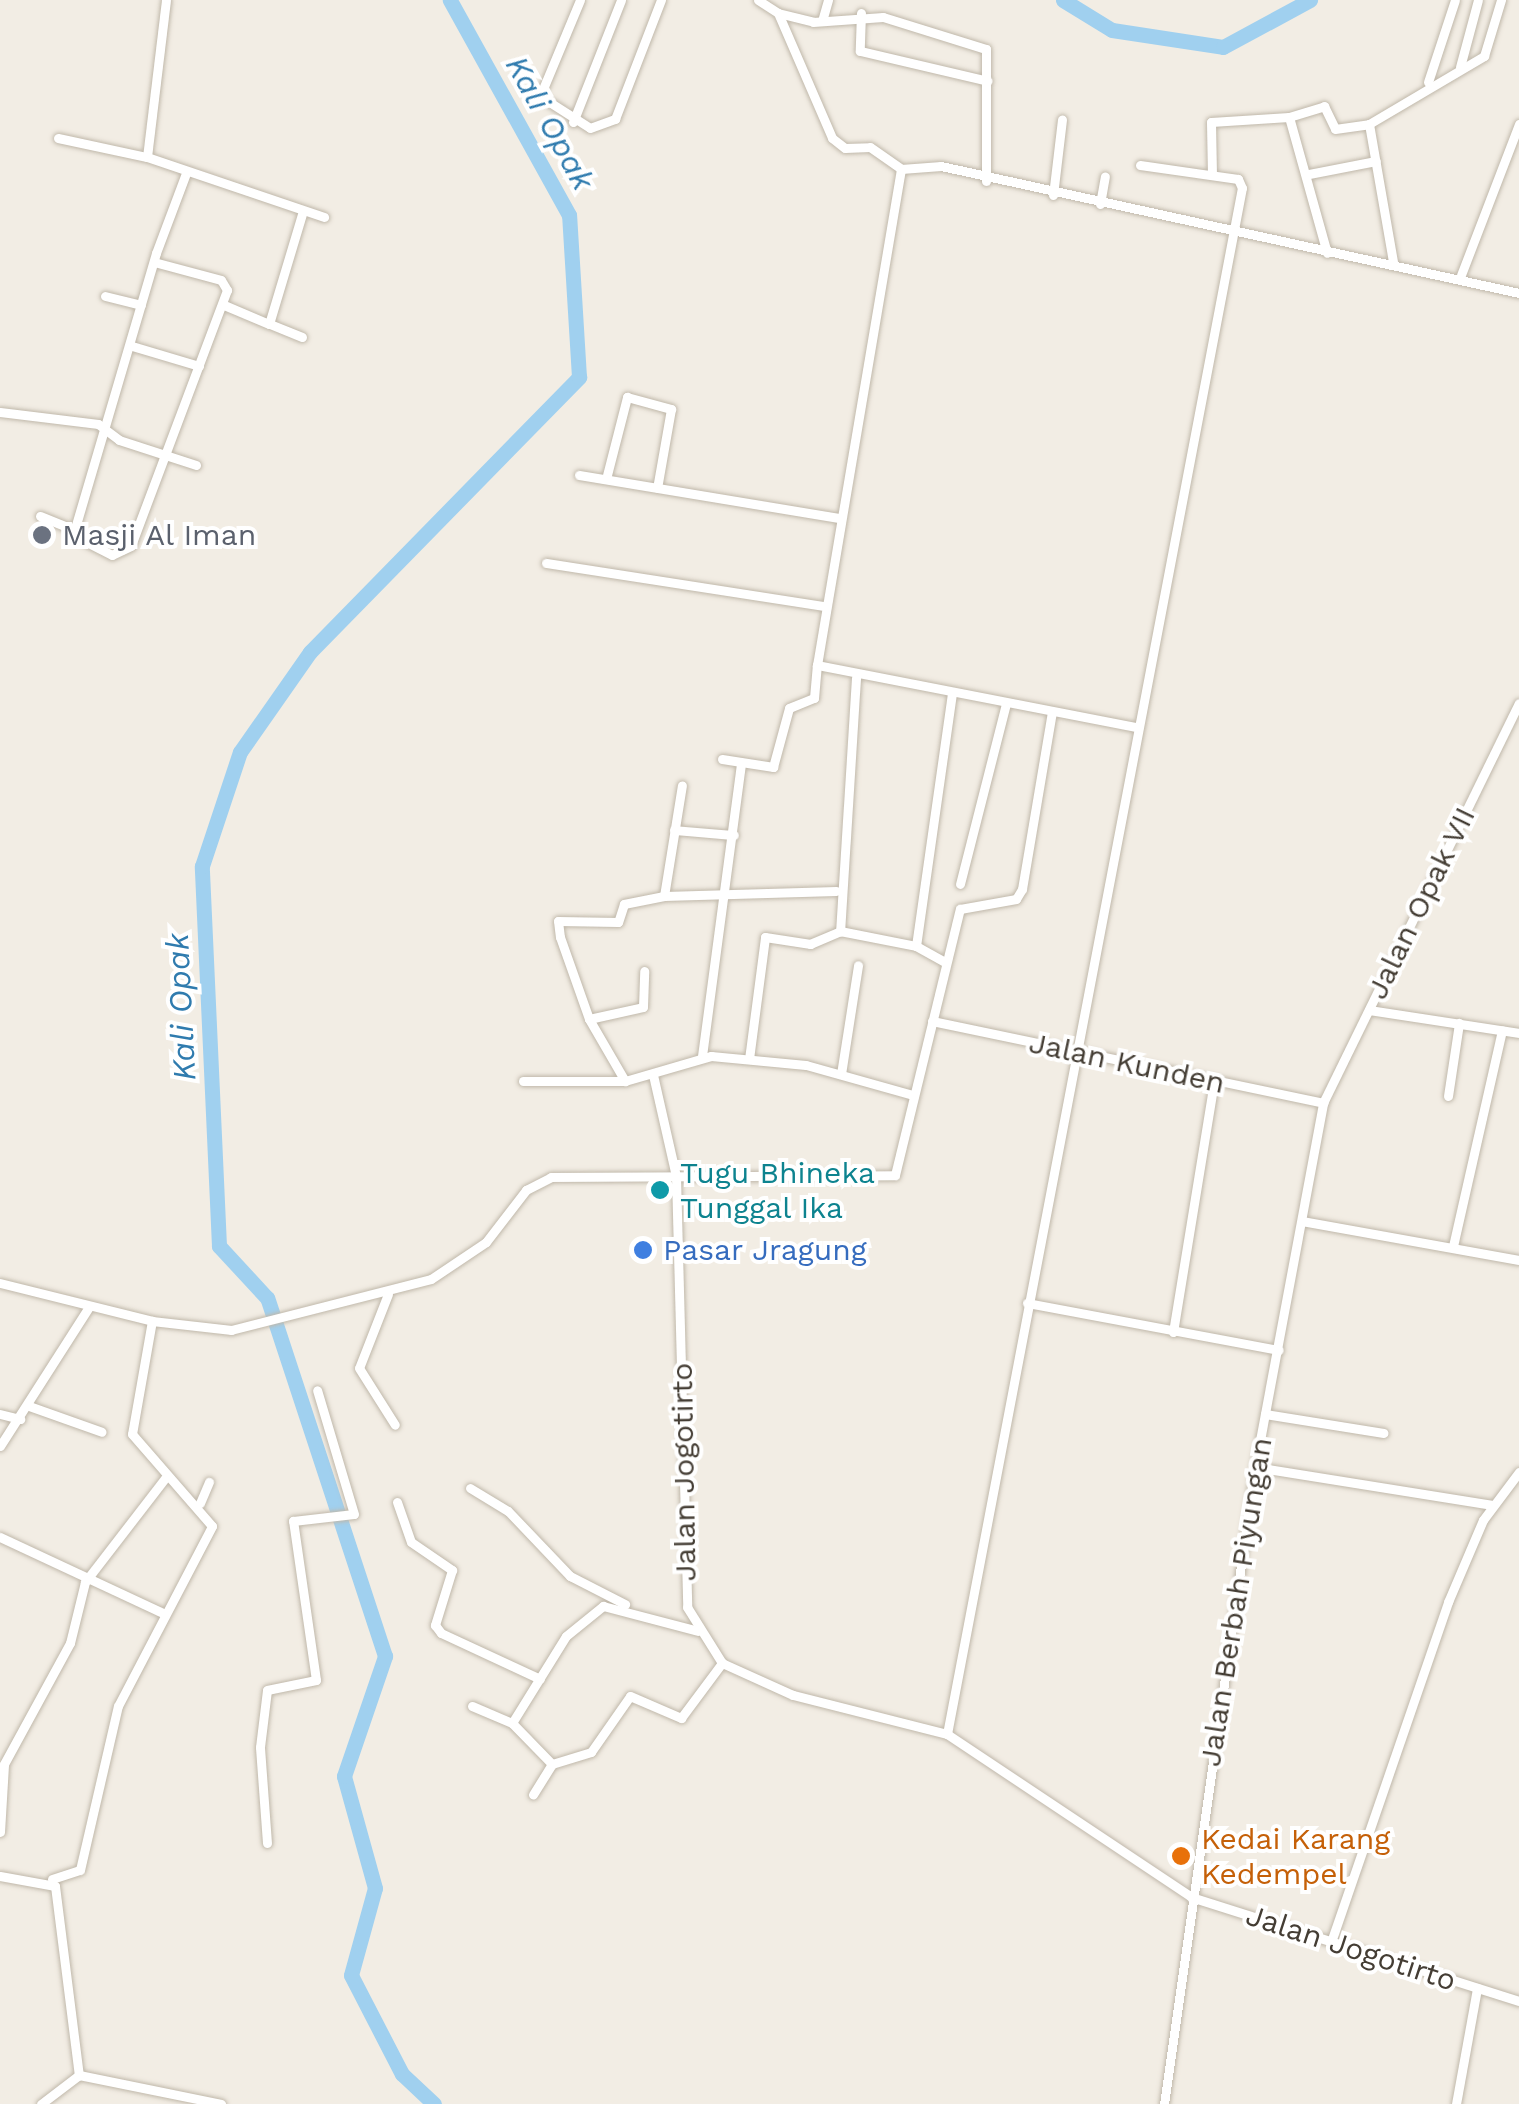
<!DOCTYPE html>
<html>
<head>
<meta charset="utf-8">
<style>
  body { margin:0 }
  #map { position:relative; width:1519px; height:2104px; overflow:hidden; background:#f2ede4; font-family:"Work Sans",sans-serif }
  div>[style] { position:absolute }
  .river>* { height:15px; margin:-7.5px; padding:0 7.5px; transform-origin:7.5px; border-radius:7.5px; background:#a0d0ef }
  .roads { filter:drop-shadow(0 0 2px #c0b8aa) drop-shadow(0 0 2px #c0b8aa) }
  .minor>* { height:9px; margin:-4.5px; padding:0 4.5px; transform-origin:4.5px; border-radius:4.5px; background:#fff }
  .dots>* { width:28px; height:28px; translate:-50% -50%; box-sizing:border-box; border:5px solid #fff; border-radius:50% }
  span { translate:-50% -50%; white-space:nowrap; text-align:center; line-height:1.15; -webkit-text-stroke:8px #fff; paint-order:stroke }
  .worship-label { font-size:30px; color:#5b616d }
  .left { translate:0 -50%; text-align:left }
  .street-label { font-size:30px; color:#443d34 }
  .culture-label { font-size:30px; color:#0d838f }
  .shop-label { font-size:30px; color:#366cbe }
  .food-label { font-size:30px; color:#c56008 }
  .water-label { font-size:32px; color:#2f7bae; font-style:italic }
</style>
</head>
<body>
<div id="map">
  <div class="river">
    <i style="left:1063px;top:0;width:57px;rotate:31.5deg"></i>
    <i style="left:1112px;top:30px;width:112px;rotate:8.7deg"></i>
    <i style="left:1223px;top:47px;width:99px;rotate:-28.4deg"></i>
    <i style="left:434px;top:2104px;width:44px;rotate:-136.8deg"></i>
    <i style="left:402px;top:2074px;width:111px;rotate:-117.3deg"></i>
    <i style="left:351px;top:1975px;width:90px;rotate:-74.6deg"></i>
    <i style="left:375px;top:1888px;width:116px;rotate:-105.5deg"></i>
    <i style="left:344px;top:1776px;width:127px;rotate:-71.1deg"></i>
    <i style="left:385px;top:1656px;width:377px;rotate:-108.2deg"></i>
    <i style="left:267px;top:1298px;width:71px;rotate:-132.7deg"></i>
    <i style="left:219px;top:1246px;width:380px;rotate:-92.6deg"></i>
    <i style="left:202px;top:866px;width:120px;rotate:-71.6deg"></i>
    <i style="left:240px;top:752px;width:122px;rotate:-55deg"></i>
    <i style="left:310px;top:652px;width:385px;rotate:-45.6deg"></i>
    <i style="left:579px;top:377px;width:162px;rotate:-93.5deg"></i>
    <i style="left:569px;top:215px;width:246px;rotate:-119deg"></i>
  </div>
  <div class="roads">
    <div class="minor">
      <i style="left:166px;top:0;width:158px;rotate:96.9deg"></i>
      <i style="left:147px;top:157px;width:187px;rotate:18.7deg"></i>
      <i style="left:580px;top:0;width:104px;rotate:112.6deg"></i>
      <i style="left:540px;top:96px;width:59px;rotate:32.6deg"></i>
      <i style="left:590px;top:128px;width:27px;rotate:-20deg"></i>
      <i style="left:615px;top:119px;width:128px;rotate:-68.9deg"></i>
      <i style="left:758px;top:0;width:24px;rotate:33deg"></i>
      <i style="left:778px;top:13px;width:136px;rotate:66.6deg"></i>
      <i style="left:832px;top:138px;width:16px;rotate:38deg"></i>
      <i style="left:845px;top:148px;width:25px;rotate:-2deg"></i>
      <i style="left:870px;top:147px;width:38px;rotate:35deg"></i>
      <i style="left:901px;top:169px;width:40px;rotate:-4.3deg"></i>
      <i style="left:941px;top:166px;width:592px;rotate:12.39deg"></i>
      <i style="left:778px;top:13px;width:36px;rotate:14deg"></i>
      <i style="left:813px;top:22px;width:70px;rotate:-4.1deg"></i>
      <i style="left:883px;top:17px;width:108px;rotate:17.3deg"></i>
      <i style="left:986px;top:49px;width:132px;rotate:90deg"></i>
      <i style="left:861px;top:13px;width:38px;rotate:92deg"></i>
      <i style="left:860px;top:51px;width:131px;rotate:13.2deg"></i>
      <i style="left:822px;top:21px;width:22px;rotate:-74deg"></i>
      <i style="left:1460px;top:67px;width:69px;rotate:-75deg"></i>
      <i style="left:1428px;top:82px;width:86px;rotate:-71.8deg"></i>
      <i style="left:1289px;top:117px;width:37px;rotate:-17deg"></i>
      <i style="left:1324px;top:106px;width:25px;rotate:64deg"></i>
      <i style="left:1335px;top:129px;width:34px;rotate:-8deg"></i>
      <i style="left:1369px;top:124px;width:134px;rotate:-30.6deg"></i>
      <i style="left:1484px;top:56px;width:59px;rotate:-73.1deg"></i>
      <i style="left:573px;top:122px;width:131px;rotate:-68.5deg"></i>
      <i style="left:1369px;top:124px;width:140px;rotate:80.1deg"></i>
      <i style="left:58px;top:138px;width:91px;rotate:12.1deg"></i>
      <i style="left:901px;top:169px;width:503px;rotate:99.61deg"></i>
      <i style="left:817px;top:665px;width:326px;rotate:11deg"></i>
      <i style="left:1309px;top:174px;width:68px;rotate:-11deg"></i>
      <i style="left:1212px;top:175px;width:53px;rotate:-91.1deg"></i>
      <i style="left:1211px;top:122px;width:78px;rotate:-3.7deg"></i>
      <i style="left:1289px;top:117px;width:141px;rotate:74.4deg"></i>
      <i style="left:1053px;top:195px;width:76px;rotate:-83.2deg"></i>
      <i style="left:1100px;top:204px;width:28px;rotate:-80deg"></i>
      <i style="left:154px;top:262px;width:69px;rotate:15deg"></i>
      <i style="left:221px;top:280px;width:12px;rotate:59deg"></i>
      <i style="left:227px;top:290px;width:273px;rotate:110.6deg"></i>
      <i style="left:131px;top:546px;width:21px;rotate:155deg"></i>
      <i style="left:112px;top:555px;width:44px;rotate:-152.9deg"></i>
      <i style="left:73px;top:535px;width:294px;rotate:-73.6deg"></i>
      <i style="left:156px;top:253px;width:85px;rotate:-69.4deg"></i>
      <i style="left:1461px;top:275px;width:162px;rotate:-69deg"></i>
      <i style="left:105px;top:296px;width:37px;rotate:14deg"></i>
      <i style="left:224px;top:305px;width:49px;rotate:22.9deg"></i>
      <i style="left:302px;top:337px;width:35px;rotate:-158deg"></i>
      <i style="left:269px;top:324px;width:118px;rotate:-73.3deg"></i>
      <i style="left:132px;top:346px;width:70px;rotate:16.6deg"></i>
      <i style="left:0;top:412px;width:99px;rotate:7deg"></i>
      <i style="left:98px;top:424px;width:26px;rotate:37deg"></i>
      <i style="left:119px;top:440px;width:81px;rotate:18deg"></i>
      <i style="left:579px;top:475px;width:265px;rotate:9.4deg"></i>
      <i style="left:606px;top:479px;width:85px;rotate:-75.6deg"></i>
      <i style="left:627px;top:397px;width:46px;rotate:15.3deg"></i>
      <i style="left:671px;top:409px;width:80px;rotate:100deg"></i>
      <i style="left:40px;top:516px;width:38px;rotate:22deg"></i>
      <i style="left:546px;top:563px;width:282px;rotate:8.8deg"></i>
      <i style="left:856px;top:678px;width:254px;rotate:93.6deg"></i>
      <i style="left:840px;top:931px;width:77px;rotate:11.2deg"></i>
      <i style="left:916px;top:946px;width:33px;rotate:29deg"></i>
      <i style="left:722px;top:759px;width:52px;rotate:8.9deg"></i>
      <i style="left:773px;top:767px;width:61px;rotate:-74.8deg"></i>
      <i style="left:789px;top:708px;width:27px;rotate:-22deg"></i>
      <i style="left:814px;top:698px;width:33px;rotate:-85deg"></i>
      <i style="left:674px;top:830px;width:60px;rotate:4.8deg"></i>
      <i style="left:960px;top:884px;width:186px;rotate:-75.7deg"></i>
      <i style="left:836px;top:891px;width:172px;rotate:178.3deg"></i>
      <i style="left:664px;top:896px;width:41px;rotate:168.7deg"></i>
      <i style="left:624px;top:904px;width:19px;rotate:108deg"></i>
      <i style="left:618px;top:922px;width:60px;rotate:-179deg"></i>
      <i style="left:558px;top:921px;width:16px;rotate:83deg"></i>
      <i style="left:560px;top:937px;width:87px;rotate:70.5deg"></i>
      <i style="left:589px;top:1019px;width:72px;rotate:59.9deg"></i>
      <i style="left:625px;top:1081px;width:90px;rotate:-16.2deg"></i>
      <i style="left:711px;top:1056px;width:95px;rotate:5.4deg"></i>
      <i style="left:806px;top:1065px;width:111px;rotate:15.7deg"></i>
      <i style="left:664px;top:896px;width:112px;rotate:-80.8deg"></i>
      <i style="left:916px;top:946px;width:255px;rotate:-81.9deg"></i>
      <i style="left:1369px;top:1010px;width:152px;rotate:8.7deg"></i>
      <i style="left:589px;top:1019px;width:55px;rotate:-12.5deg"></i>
      <i style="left:643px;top:1007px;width:36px;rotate:-88deg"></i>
      <i style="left:932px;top:1021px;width:400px;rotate:11.8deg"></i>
      <i style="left:702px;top:1056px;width:294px;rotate:-82.4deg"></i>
      <i style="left:749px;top:1059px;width:123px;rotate:-82.5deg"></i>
      <i style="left:765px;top:937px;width:46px;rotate:8.8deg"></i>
      <i style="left:810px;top:944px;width:33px;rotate:-23deg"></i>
      <i style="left:841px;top:1074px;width:110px;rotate:-81.1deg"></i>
      <i style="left:653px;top:1075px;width:104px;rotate:77.2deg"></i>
      <i style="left:676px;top:1176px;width:431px;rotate:88.5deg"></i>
      <i style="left:687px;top:1607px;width:66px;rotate:58deg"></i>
      <i style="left:722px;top:1663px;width:78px;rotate:24.3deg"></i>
      <i style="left:793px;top:1695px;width:159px;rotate:14.2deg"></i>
      <i style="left:947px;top:1734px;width:293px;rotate:33.7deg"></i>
      <i style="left:1191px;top:1897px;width:344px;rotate:17.6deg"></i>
      <i style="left:523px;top:1081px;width:102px"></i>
      <i style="left:1448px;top:1096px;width:74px;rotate:-81.4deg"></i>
      <i style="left:1302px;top:1221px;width:220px;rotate:10.2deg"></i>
      <i style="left:1453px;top:1246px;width:221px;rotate:-77.2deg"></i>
      <i style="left:0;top:1283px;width:157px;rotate:14deg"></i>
      <i style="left:152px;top:1321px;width:80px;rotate:6.5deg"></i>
      <i style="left:231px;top:1330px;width:206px;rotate:-14.3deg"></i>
      <i style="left:431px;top:1279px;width:66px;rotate:-33.9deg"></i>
      <i style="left:486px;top:1242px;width:66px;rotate:-52.4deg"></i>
      <i style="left:526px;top:1190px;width:28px;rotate:-27deg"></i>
      <i style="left:551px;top:1177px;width:344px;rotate:-0.3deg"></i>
      <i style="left:895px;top:1175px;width:274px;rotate:-76.3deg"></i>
      <i style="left:960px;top:909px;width:57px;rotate:-10.1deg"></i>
      <i style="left:1016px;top:899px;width:12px;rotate:-59deg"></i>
      <i style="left:1022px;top:889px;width:180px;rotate:-80.4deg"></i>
      <i style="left:388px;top:1294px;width:79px;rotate:111.4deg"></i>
      <i style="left:359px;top:1368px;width:67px;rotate:57.7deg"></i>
      <i style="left:1027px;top:1303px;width:256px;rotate:10.6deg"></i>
      <i style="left:1173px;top:1332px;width:254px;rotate:-80.7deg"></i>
      <i style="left:29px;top:1406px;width:77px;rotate:19.6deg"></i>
      <i style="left:0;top:1414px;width:21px;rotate:14deg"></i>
      <i style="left:1265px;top:1414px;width:120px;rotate:9.1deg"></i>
      <i style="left:0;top:1446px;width:165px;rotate:-57.4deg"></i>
      <i style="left:1255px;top:1467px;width:239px;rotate:9.1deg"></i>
      <i style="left:470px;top:1488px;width:44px;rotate:31.2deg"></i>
      <i style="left:508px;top:1511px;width:90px;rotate:46.4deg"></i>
      <i style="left:570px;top:1576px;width:62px;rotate:27deg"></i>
      <i style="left:397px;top:1502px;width:42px;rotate:70.7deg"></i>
      <i style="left:411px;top:1542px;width:50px;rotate:34.3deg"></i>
      <i style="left:452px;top:1570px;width:58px;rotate:107.2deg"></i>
      <i style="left:435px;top:1625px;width:10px;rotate:53deg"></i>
      <i style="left:441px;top:1633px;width:109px;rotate:24.9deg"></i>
      <i style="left:200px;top:1503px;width:23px;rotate:-67deg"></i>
      <i style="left:0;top:1537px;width:182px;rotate:25deg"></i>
      <i style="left:472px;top:1706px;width:43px;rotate:23deg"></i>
      <i style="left:512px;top:1723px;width:57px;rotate:45.7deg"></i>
      <i style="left:552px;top:1764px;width:36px;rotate:122deg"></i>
      <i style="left:512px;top:1723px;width:102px;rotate:-58.2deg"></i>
      <i style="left:566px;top:1636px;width:48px;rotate:-39deg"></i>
      <i style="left:603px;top:1606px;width:98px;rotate:14.7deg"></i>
      <i style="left:947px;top:1734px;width:1574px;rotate:-79.2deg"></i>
      <i style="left:1242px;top:188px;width:10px;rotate:-114deg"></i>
      <i style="left:1238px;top:179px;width:99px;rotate:-171.9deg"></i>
      <i style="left:552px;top:1764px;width:41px;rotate:-17.1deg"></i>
      <i style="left:591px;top:1752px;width:68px;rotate:-55.1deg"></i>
      <i style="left:630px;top:1696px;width:56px;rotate:23.3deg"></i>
      <i style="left:681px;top:1718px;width:69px;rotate:-53.3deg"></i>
      <i style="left:0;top:1832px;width:68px;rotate:-86.6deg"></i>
      <i style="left:4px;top:1764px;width:138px;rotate:-61.4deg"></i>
      <i style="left:70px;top:1643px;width:63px;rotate:-76.2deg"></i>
      <i style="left:85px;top:1582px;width:131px;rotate:-52.4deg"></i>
      <i style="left:267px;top:1843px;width:96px;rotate:-94.2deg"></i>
      <i style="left:260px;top:1747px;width:57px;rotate:-83deg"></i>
      <i style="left:267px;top:1690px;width:50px;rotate:-11.5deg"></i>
      <i style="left:316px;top:1680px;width:161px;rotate:-98.2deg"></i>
      <i style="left:293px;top:1521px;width:61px;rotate:-6.5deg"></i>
      <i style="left:354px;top:1514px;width:129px;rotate:-106.6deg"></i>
      <i style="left:0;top:1876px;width:56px;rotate:10.3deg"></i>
      <i style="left:55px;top:1886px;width:191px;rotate:82.8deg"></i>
      <i style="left:79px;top:2075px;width:145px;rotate:11.5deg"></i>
      <i style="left:52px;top:1879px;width:29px;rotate:-18deg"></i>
      <i style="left:80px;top:1870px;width:168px;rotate:-77deg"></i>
      <i style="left:118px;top:1706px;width:203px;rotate:-62.4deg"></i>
      <i style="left:212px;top:1526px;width:122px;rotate:-131deg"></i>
      <i style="left:132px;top:1434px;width:115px;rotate:-80deg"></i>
      <i style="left:1331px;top:1942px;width:360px;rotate:-71deg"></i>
      <i style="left:1448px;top:1602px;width:89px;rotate:-66.9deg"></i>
      <i style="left:1483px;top:1520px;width:60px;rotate:-53.1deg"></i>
      <i style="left:41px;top:2104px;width:48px;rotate:-37.3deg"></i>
      <i style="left:1164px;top:2104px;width:643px;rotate:-81.87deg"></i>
      <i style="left:1255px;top:1467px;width:370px;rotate:-79.4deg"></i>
      <i style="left:1323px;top:1103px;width:445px;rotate:-63.9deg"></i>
      <i style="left:1456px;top:2104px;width:118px;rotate:-79.7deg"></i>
    </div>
  </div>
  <div class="dots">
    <i style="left:42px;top:535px;background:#6b7280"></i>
    <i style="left:660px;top:1190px;background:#0f9aa8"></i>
    <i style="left:643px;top:1250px;background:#3f7fe0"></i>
    <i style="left:1181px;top:1856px;background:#e8710a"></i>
  </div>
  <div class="worship-label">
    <span class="left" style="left:62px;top:535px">Masji Al Iman</span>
  </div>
  <div class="street-label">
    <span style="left:1421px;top:903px;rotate:-64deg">Jalan Opak VII</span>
    <span style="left:1127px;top:1063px;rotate:12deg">Jalan Kunden</span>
    <span style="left:684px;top:1472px;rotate:-91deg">Jalan Jogotirto</span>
    <span style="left:1236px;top:1602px;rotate:-81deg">Jalan Berbah Piyungan</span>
    <span style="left:1351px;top:1948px;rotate:18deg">Jalan Jogotirto</span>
  </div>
  <div class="culture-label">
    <span class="left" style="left:680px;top:1190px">Tugu Bhineka<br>Tunggal Ika</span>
  </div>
  <div class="shop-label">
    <span class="left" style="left:663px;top:1250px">Pasar Jragung</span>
  </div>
  <div class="food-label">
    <span class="left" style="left:1201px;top:1856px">Kedai Karang<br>Kedempel</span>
  </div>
  <div class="water-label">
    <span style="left:550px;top:123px;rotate:61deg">Kali Opak</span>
    <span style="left:181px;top:1007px;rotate:-93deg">Kali Opak</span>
  </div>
</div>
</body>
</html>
